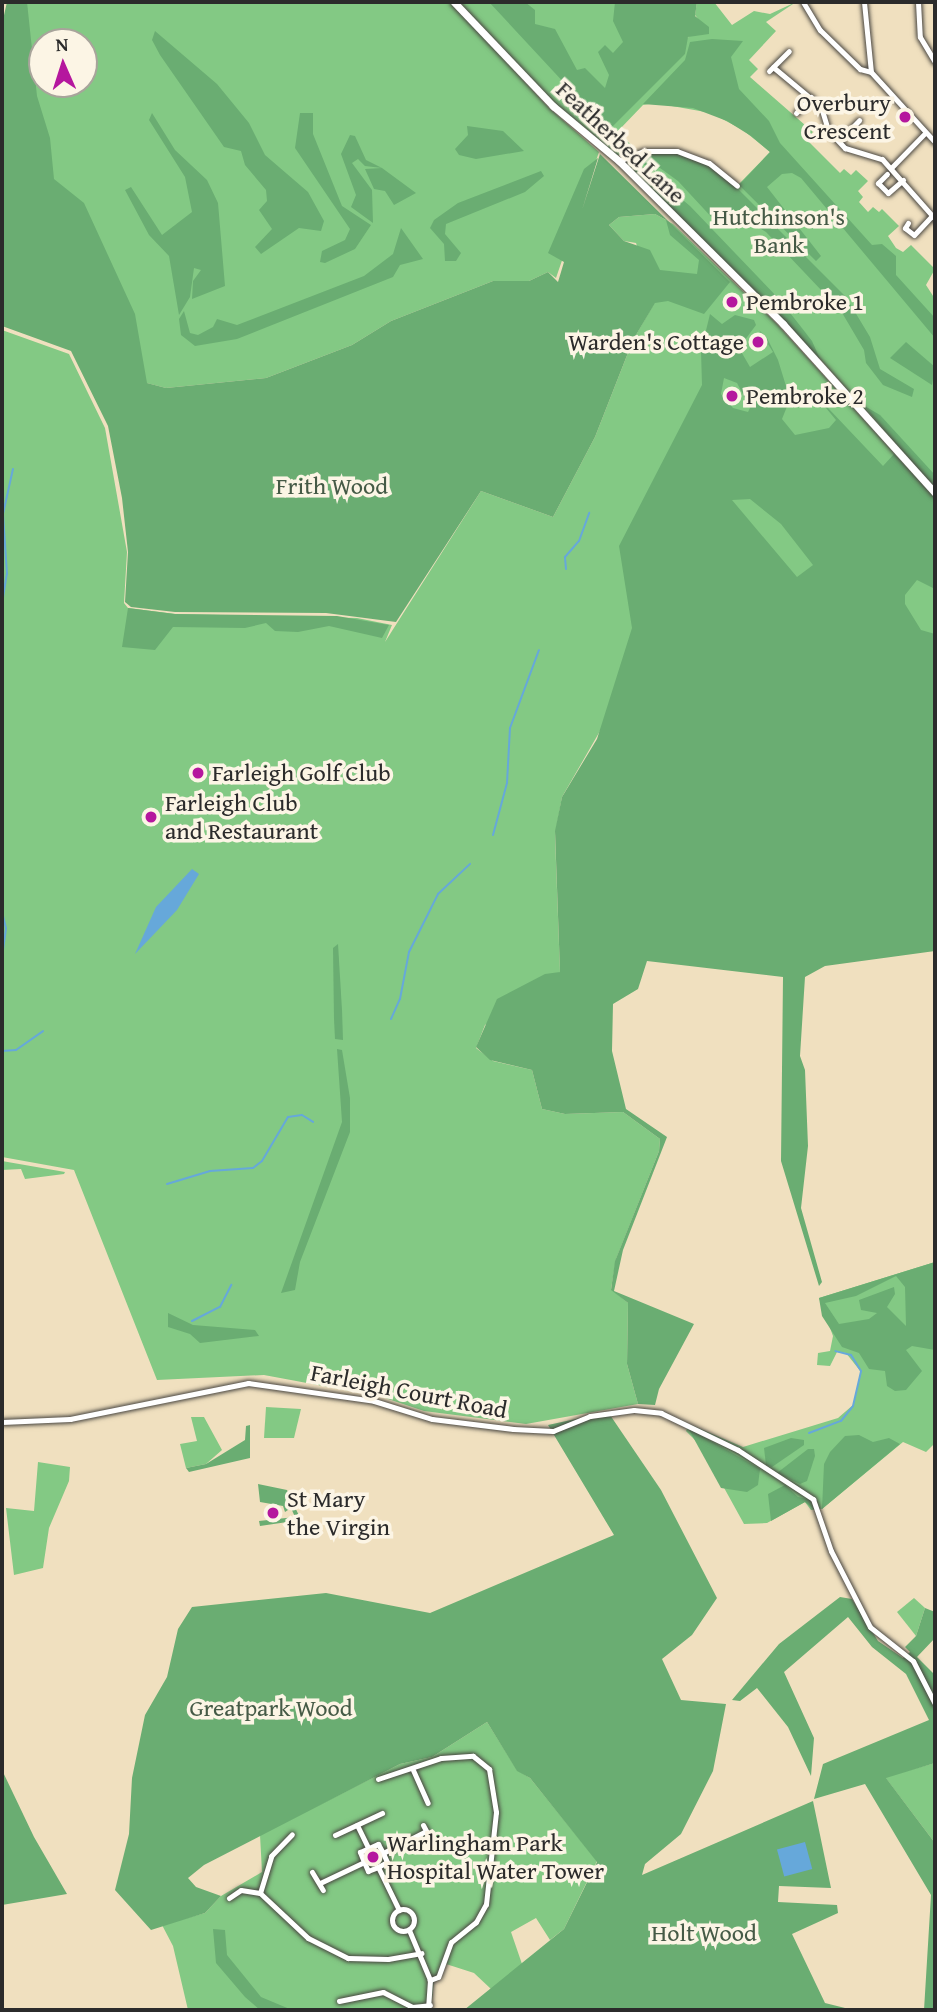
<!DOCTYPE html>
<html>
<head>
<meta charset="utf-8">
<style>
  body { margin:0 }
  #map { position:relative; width:937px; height:2012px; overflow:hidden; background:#f0e0bf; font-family:"Gentium Book Plus",serif }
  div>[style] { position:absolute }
  .green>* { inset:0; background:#83c984 }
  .forest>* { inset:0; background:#6aad72 }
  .water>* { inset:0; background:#66a8da; transform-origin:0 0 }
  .stream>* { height:2px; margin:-1px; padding:0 1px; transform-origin:1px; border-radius:1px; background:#66a8da }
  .roads { filter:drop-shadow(0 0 2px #494641) drop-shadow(0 0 2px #494641) }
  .minor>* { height:5px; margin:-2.5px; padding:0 2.5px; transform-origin:2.5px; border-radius:2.5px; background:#fff }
  .minor>.ring { margin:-2.5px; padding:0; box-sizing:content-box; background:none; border:5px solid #fff; border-radius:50% }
  .tertiary>* { height:7px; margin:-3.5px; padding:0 3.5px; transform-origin:3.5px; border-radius:3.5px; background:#fff }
  .dots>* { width:19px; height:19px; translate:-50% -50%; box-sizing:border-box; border:4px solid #fcf5e5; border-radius:50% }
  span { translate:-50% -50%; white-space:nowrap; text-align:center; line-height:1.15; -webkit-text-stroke:7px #fcf5e5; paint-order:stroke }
  .poi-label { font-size:24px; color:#2b2b2b }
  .right { translate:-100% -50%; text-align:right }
  .left { translate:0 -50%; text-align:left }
  .street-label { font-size:24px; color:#2b2b2b }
  .park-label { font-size:24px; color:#455a46 }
  .frame { position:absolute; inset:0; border:4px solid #2b2b2b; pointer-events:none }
  .north { position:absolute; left:28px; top:28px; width:70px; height:70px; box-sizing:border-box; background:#fcf5e5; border:2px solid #a8a49b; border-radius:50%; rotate:357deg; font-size:19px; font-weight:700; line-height:28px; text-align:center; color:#2b2b2b }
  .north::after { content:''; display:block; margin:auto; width:24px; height:32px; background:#b5179e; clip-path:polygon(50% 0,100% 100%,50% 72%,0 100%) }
</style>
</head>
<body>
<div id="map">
  <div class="green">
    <i style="clip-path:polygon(evenodd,19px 2px,450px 2px,549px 108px,599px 152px,556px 278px,548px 272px,529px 281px,493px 281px,391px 321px,352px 345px,266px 378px,166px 388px,139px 381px,50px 190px,19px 2px,42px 42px,84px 42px,84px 84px,42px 84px,42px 42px)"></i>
    <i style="clip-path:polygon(457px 2px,666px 2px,684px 55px,686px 39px,703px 25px,695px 15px,697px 2px,714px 2px,732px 25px,754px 11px,770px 14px,796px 2px,766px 22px,776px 31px,749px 60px,758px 69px,750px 77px,813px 132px,806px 139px,840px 173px,844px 169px,851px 175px,856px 170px,868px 181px,858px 191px,863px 197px,859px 202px,868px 212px,873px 207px,879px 212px,882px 209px,899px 226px,888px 236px,896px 248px,903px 252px,911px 245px,935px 269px,926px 285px,935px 299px,935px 489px,820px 359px,624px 164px,626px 158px,736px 187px,770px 152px,743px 130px,711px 113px,655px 103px,643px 105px,618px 131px,635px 149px,617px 156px,554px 104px)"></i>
    <i style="clip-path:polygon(655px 214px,673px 224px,776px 323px,935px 498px,935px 704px,600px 731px,562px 797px,555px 835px,560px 972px,485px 1025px,476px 1048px,493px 1061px,532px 1070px,542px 1109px,565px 1114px,623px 1112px,660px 1139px,659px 1151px,616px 1259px,611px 1289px,628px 1303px,627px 1364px,638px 1404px,526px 1424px,424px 1411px,382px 1397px,264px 1375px,157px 1380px,74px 1170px,2px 1157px,2px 330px,69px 354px,105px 428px,127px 552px,124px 603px,128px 608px,175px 614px,357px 618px,392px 625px,385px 642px,481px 491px,553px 517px,595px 437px,633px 340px,655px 302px,636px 243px,624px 241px,609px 225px,619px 217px)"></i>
    <i style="clip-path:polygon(2px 1161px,65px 1172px,64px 1174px,25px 1179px,21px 1169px,2px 1170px)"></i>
    <i style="clip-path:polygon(935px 1262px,935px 1443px,926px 1452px,903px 1442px,822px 1509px,811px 1510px,805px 1502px,767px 1523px,744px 1524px,701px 1446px,686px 1431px,689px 1424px,743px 1447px,838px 1418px,853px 1405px,861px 1372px,846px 1353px,837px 1352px,830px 1366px,817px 1365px,818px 1353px,830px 1351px,833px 1336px,819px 1298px)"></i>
    <i style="clip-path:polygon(266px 1407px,301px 1409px,294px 1438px,264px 1438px)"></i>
    <i style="clip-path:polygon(191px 1417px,204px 1417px,222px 1450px,206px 1464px,186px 1468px,180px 1444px,197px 1441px)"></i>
    <i style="clip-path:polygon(38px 1462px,70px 1467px,69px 1481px,49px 1528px,43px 1568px,14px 1575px,6px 1508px,34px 1511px)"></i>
    <i style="clip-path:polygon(914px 1598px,925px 1608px,916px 1636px,897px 1612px)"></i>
    <i style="clip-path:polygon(487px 1722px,517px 1770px,530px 1778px,597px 1861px,564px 1929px,550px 1940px,536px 1918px,511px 1932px,522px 1964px,491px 1989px,474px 1973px,446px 1964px,440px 1979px,434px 1982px,431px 2010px,188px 2010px,173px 1946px,162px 1925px,205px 1913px,221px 1896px,262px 1872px,260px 1835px,400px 1764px,432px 1757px)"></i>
    <i style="clip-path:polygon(935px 1763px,935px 1843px,885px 1777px)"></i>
  </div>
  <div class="forest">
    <i style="clip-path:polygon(evenodd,7px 2px,27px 2px,37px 96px,50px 138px,54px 179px,84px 203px,135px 314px,147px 383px,166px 388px,266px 378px,352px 345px,391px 321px,493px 281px,529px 281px,548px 272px,558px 282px,564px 262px,548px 253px,584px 169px,598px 158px,582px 210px,600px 154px,730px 282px,704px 314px,668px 301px,655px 303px,633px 340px,595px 437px,553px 517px,481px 491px,396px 622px,326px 613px,175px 612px,131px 607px,125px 602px,128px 552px,122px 498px,108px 426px,71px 351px,2px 326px,2px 24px,7px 2px,655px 214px,666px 220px,670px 235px,699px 260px,697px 274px,660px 270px,650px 250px,624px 241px,609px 225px,619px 217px,655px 214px)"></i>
    <i style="clip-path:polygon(489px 2px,525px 2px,535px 10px,535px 24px,555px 29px,577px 70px,585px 68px,605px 88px,609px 75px,598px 52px,605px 45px,613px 53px,623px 42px,613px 21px,615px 2px,697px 2px,695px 16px,709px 27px,709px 34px,688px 37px,685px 54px,606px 133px,595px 128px,567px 86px)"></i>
    <i style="clip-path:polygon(155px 31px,217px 84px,249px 123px,265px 155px,308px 192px,324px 221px,321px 231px,299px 228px,261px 254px,255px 247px,272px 229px,259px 210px,267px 201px,266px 190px,245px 165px,241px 151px,224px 147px,160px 55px,152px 40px)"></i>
    <i style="clip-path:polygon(712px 39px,743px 41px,731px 57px,739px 89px,769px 121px,780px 143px,872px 245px,882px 244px,896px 256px,896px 275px,935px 318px,935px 338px,801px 178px,792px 173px,782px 174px,767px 187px,821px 256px,816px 261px,739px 185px,770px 152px,751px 136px,727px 121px,693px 108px,643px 104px,685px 60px,690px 42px)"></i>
    <i style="clip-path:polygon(152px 113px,175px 150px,207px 180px,218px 203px,225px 286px,192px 299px,193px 281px,201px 270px,194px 268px,190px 297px,179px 315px,169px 256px,149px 235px,125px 190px,131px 187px,162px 235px,192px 212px,185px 177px,149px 120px)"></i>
    <i style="clip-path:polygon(300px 113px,313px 113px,313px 134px,342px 206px,371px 225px,355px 249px,325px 263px,320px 262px,322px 251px,345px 240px,350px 229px,295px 148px)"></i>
    <i style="clip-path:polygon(467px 126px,503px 131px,524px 151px,476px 159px,459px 155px,455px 149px,468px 135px)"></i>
    <i style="clip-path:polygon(350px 135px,355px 136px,366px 160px,382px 168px,416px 193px,394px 205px,385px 191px,374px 189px,365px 169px,382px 168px,365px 166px,358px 159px,352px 163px,372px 190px,373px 223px,351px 207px,356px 195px,341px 154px)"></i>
    <i style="clip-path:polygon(641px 153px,682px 153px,707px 163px,736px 187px,846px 297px,870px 337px,880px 369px,914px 389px,912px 397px,883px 385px,866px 363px,864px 350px,841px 311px,766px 232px,752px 223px,716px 222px,678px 181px,660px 168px,640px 164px,690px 206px,780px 300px,812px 341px,820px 359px,624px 164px,624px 159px)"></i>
    <i style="clip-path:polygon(541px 171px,544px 176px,525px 192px,446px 224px,445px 234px,461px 253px,456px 261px,445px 261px,444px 244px,430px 228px,434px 220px,458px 203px)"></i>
    <i style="clip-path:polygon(401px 228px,423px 259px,400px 265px,393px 277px,237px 339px,195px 346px,181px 335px,179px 319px,184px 311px,190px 333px,198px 335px,213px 327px,217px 319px,237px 325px,364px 276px,393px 254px)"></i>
    <i style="clip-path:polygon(evenodd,710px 314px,722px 324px,735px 315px,754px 320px,756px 325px,739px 348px,750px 367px,773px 352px,759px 330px,767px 338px,778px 360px,790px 399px,782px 419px,795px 435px,829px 428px,836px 420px,811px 390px,883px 466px,894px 454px,935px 498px,935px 589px,917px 580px,905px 595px,905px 604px,921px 630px,935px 634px,935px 951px,825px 966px,805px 977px,800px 1056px,805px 1070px,808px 1146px,801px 1208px,822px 1282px,819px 1286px,781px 1161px,783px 977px,647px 961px,638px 989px,613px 1004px,612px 1051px,626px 1109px,667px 1137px,623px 1250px,614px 1291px,694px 1324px,659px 1389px,655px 1405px,638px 1404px,627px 1364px,628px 1303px,611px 1290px,615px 1261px,659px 1151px,660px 1139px,623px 1112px,565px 1114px,542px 1109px,532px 1070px,490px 1060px,476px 1047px,497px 999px,545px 974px,560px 972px,555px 831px,562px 797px,597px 739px,632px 628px,619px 546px,702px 385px,701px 351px,710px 314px,724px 378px,737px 383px,750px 408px,748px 412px,733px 408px,721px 394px,724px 378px,710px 314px,750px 499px,781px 524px,813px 565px,797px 577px,732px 500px,750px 499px)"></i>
    <i style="clip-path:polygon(906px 342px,935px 367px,932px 385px,890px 358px)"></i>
    <i style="clip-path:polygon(863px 405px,880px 415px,935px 475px,935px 489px)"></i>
    <i style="clip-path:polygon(128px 608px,175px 614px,337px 616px,389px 625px,382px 638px,329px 626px,298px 632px,275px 631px,266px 623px,245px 628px,173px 627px,155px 650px,122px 647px)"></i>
    <i style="clip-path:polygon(338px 944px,342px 1010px,343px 1040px,335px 1039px,334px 1019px,333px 948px)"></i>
    <i style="clip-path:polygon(337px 1049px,342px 1050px,350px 1098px,350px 1132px,300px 1262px,295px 1290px,281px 1293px,342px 1122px)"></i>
    <i style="clip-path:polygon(evenodd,935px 1262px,935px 1350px,912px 1346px,906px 1350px,922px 1371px,906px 1390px,895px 1391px,887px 1386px,885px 1371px,869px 1369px,859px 1353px,842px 1347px,822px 1316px,819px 1298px,935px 1262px,896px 1276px,905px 1287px,906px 1326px,887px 1307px,895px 1294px,894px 1287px,859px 1300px,861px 1310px,877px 1313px,869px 1319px,839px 1324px,825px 1303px,856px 1296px,896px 1276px)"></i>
    <i style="clip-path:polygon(168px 1313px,193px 1325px,255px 1330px,259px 1336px,200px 1343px,190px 1334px,168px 1327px)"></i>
    <i style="clip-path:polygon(608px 1412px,661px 1490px,717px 1598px,692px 1635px,662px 1659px,681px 1700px,726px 1704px,713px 1771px,681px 1834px,645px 1864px,642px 1875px,813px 1801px,831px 1888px,779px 1886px,778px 1902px,837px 1905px,838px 1913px,792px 1934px,825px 2003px,853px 2010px,464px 2010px,564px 1929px,597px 1862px,530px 1778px,517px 1771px,487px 1722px,432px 1757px,400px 1764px,204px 1865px,188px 1878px,196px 1887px,221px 1896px,205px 1913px,151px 1930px,115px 1890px,129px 1834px,132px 1778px,145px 1715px,167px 1677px,178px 1629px,192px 1607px,326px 1593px,430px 1613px,614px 1535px,548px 1425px)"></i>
    <i style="clip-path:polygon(250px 1425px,250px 1458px,189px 1472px,186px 1468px,206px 1464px,245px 1440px,246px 1426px)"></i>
    <i style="clip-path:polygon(688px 1428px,760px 1469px,758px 1485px,747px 1492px,721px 1488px)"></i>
    <i style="clip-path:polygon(859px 1435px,873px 1442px,889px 1438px,900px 1444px,822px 1509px,824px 1464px,830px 1452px,845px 1436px)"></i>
    <i style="clip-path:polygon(791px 1438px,804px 1440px,804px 1445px,772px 1467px,766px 1465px,764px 1448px)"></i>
    <i style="clip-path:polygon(808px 1449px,814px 1449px,815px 1456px,807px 1481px,800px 1484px,777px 1473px)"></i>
    <i style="clip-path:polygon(258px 1484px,287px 1490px,301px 1520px,260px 1526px,259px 1521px,295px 1517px,291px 1508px,285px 1512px,283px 1506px,260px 1502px)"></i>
    <i style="clip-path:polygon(785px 1485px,798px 1497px,811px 1500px,816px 1511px,805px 1502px,771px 1521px,768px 1494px)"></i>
    <i style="clip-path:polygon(840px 1597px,852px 1599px,878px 1641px,903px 1658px,910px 1652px,905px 1647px,916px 1636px,925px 1608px,935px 1612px,935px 1638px,917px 1657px,935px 1675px,935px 1763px,886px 1778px,935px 1843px,935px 2010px,924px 2010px,931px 1895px,865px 1784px,814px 1799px,823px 1764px,929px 1720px,906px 1674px,872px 1647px,848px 1617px,784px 1672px,814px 1738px,811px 1776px,788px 1727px,757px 1688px,740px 1701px,732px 1700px,779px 1644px)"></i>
    <i style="clip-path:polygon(2px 1770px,34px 1837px,67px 1894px,2px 1905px)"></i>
    <i style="clip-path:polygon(213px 1929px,225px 1930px,227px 1955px,261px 1997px,292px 2010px,260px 2010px,245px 1997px,216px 1963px)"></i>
  </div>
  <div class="water">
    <i style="clip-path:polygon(192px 869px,199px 874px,177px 910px,135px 954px,156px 907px)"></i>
    <i style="left:805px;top:1842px;width:28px;height:29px;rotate:75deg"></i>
  </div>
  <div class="stream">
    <i style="left:566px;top:569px;width:12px;rotate:-95deg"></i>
    <i style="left:565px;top:557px;width:21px;rotate:-49deg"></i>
    <i style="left:579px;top:541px;width:30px;rotate:-70deg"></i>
    <i style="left:2px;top:604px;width:30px;rotate:-81deg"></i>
    <i style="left:7px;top:574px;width:60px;rotate:-93.8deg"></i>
    <i style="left:3px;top:514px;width:46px;rotate:-77.5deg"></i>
    <i style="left:493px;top:835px;width:54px;rotate:-74.9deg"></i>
    <i style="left:507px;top:783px;width:55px;rotate:-86.9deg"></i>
    <i style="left:510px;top:728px;width:83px;rotate:-69.6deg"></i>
    <i style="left:2px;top:957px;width:29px;rotate:-82deg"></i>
    <i style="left:6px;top:928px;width:16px;rotate:-104deg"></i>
    <i style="left:391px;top:1019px;width:22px;rotate:-66deg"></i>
    <i style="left:400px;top:999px;width:48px;rotate:-79.2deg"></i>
    <i style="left:409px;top:952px;width:65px;rotate:-63.4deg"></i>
    <i style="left:438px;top:894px;width:44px;rotate:-43.2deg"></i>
    <i style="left:2px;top:1051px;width:14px;rotate:-4deg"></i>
    <i style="left:16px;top:1050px;width:33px;rotate:-35deg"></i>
    <i style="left:167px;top:1184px;width:45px;rotate:-16.8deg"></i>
    <i style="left:210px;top:1171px;width:43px;rotate:-4deg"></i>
    <i style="left:253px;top:1168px;width:11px;rotate:-38deg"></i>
    <i style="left:262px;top:1161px;width:51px;rotate:-59.4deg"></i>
    <i style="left:288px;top:1117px;width:14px;rotate:-8deg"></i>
    <i style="left:302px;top:1115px;width:13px;rotate:32deg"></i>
    <i style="left:192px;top:1321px;width:31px;rotate:-27deg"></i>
    <i style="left:220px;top:1307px;width:25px;rotate:-63deg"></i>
    <i style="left:809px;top:1433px;width:34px;rotate:-21deg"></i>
    <i style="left:841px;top:1421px;width:19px;rotate:-51deg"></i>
    <i style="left:853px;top:1406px;width:36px;rotate:-77deg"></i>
    <i style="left:861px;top:1371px;width:19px;rotate:-122deg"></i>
    <i style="left:851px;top:1355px;width:16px;rotate:-166deg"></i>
  </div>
  <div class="roads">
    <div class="minor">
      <i style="left:803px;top:2px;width:33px;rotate:59deg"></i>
      <i style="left:820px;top:30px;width:56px;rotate:44.3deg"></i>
      <i style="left:860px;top:69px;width:11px;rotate:15deg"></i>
      <i style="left:864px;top:2px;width:70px;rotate:84.3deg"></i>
      <i style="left:871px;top:72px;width:95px;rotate:47.6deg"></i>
      <i style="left:918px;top:2px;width:35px;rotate:87deg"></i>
      <i style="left:920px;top:37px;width:29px;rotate:59deg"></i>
      <i style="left:773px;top:67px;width:62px;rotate:39.8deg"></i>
      <i style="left:821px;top:107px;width:24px;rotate:73deg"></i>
      <i style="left:828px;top:130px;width:25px;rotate:47deg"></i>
      <i style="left:845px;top:148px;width:39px;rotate:17deg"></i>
      <i style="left:882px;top:159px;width:80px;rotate:48.5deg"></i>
      <i style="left:769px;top:71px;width:28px;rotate:-45deg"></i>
      <i style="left:796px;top:113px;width:22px;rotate:-47deg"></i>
      <i style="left:839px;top:141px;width:29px;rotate:-46deg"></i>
      <i style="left:619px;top:161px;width:27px;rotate:-22deg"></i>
      <i style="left:644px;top:151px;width:33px"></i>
      <i style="left:677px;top:151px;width:34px;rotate:21deg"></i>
      <i style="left:709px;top:163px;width:36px;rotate:39deg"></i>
      <i style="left:891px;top:168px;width:49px;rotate:-45.8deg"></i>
      <i style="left:887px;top:174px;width:13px;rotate:135deg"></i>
      <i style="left:878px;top:183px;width:14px;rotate:45deg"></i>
      <i style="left:888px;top:193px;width:20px;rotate:-41deg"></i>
      <i style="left:908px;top:223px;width:6px;rotate:121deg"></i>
      <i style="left:905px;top:228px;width:11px;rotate:38deg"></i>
      <i style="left:914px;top:235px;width:26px;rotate:-47deg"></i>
      <i style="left:2px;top:1422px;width:68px;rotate:-2.5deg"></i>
      <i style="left:70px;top:1419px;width:182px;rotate:-11.4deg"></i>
      <i style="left:248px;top:1383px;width:127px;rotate:8.1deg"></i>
      <i style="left:374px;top:1401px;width:61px;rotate:17.2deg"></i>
      <i style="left:432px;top:1419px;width:82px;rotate:7deg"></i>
      <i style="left:513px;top:1429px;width:40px;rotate:2.9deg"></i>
      <i style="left:553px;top:1431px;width:40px;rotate:-22deg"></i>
      <i style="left:590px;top:1416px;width:44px;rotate:-7.8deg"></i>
      <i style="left:634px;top:1410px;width:27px;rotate:6deg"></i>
      <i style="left:661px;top:1413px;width:85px;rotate:25.7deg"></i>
      <i style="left:738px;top:1450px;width:90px;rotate:33.2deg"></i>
      <i style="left:813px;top:1499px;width:55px;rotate:70.9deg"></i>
      <i style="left:831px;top:1551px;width:85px;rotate:62.8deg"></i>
      <i style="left:870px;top:1627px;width:55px;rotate:38.3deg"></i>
      <i style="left:913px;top:1661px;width:48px;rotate:62.9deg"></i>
      <i style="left:413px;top:1770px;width:36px;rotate:66deg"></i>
      <i style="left:378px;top:1779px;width:66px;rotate:-18.4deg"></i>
      <i style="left:441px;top:1758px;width:32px;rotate:-4deg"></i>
      <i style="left:473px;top:1756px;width:21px;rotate:39deg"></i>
      <i style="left:489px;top:1769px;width:44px;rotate:80.8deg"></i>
      <i style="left:496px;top:1812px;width:93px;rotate:96.2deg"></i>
      <i style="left:486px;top:1904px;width:21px;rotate:119deg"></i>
      <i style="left:476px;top:1922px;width:32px;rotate:141deg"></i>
      <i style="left:451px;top:1942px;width:37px;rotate:110deg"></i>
      <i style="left:438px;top:1977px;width:9px;rotate:159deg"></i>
      <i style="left:357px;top:1825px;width:25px;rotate:64deg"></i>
      <i style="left:423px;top:1825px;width:15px;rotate:62deg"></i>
      <i style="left:335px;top:1835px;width:52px;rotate:-25.1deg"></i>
      <i style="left:364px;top:1862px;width:10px;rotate:66deg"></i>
      <i style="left:368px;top:1871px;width:11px;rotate:-22deg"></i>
      <i style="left:378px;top:1867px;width:48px;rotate:64deg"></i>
      <i style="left:378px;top:1867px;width:10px;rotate:-29deg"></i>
      <i style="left:387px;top:1862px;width:10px;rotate:-114deg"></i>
      <i style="left:312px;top:1872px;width:21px;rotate:59deg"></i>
      <i style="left:320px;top:1883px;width:49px;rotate:-25.5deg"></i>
      <i style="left:364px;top:1862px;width:11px;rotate:-112deg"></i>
      <i style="left:360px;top:1852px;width:20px;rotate:-24deg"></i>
      <i style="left:378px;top:1844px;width:10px;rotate:61deg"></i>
      <i style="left:383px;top:1853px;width:48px;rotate:-27.1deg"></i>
      <i style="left:260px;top:1893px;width:39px;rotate:-73deg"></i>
      <i style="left:271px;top:1856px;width:30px;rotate:-46deg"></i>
      <i style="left:229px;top:1898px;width:14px;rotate:-34deg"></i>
      <i style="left:241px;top:1890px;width:19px;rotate:9deg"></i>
      <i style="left:260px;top:1893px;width:66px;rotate:43.2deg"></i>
      <i style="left:308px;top:1938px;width:45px;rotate:26.6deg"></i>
      <i style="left:348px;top:1958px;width:40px;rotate:1.4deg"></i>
      <i style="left:388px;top:1959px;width:34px;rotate:-10deg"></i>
      <i class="ring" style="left:392px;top:1909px;width:17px;height:17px"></i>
      <i style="left:409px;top:1930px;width:54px;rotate:67.2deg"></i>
      <i style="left:430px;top:1980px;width:30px;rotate:94deg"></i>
      <i style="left:339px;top:2001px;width:45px;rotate:-11.6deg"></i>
      <i style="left:383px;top:1992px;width:33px;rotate:27deg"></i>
      <i style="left:412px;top:2007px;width:18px;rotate:-6deg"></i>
    </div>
    <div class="tertiary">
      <i style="left:454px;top:2px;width:144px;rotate:46.4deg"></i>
      <i style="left:553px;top:106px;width:86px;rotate:39.8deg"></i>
      <i style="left:619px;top:161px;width:231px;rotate:44.8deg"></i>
      <i style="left:783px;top:324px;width:227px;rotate:48deg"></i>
    </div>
  </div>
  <div class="dots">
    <i style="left:905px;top:117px;background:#b5179e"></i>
    <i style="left:732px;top:302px;background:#b5179e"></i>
    <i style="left:758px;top:342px;background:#b5179e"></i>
    <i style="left:732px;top:396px;background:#b5179e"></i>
    <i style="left:198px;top:773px;background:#b5179e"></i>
    <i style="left:151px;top:817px;background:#b5179e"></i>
    <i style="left:273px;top:1513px;background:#b5179e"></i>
    <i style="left:373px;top:1857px;background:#b5179e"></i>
  </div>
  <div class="poi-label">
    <span class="right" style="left:891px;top:117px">Overbury<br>Crescent</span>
    <span class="left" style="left:746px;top:302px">Pembroke 1</span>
    <span class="right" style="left:744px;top:342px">Warden's Cottage</span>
    <span class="left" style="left:746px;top:396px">Pembroke 2</span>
    <span class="left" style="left:212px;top:773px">Farleigh Golf Club</span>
    <span class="left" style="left:165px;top:817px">Farleigh Club<br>and Restaurant</span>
    <span class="left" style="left:287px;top:1513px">St Mary<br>the Virgin</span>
    <span class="left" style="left:387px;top:1857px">Warlingham Park<br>Hospital Water Tower</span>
  </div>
  <div class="street-label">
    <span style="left:621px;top:142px;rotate:43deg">Featherbed Lane</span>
    <span style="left:409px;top:1391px;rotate:11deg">Farleigh Court Road</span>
  </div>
  <div class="park-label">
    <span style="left:779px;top:231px">Hutchinson's<br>Bank</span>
    <span style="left:332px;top:486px">Frith Wood</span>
    <span style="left:271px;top:1708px">Greatpark Wood</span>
    <span style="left:704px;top:1933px">Holt Wood</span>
  </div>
  <div class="frame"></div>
  <div class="north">N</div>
</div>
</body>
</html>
